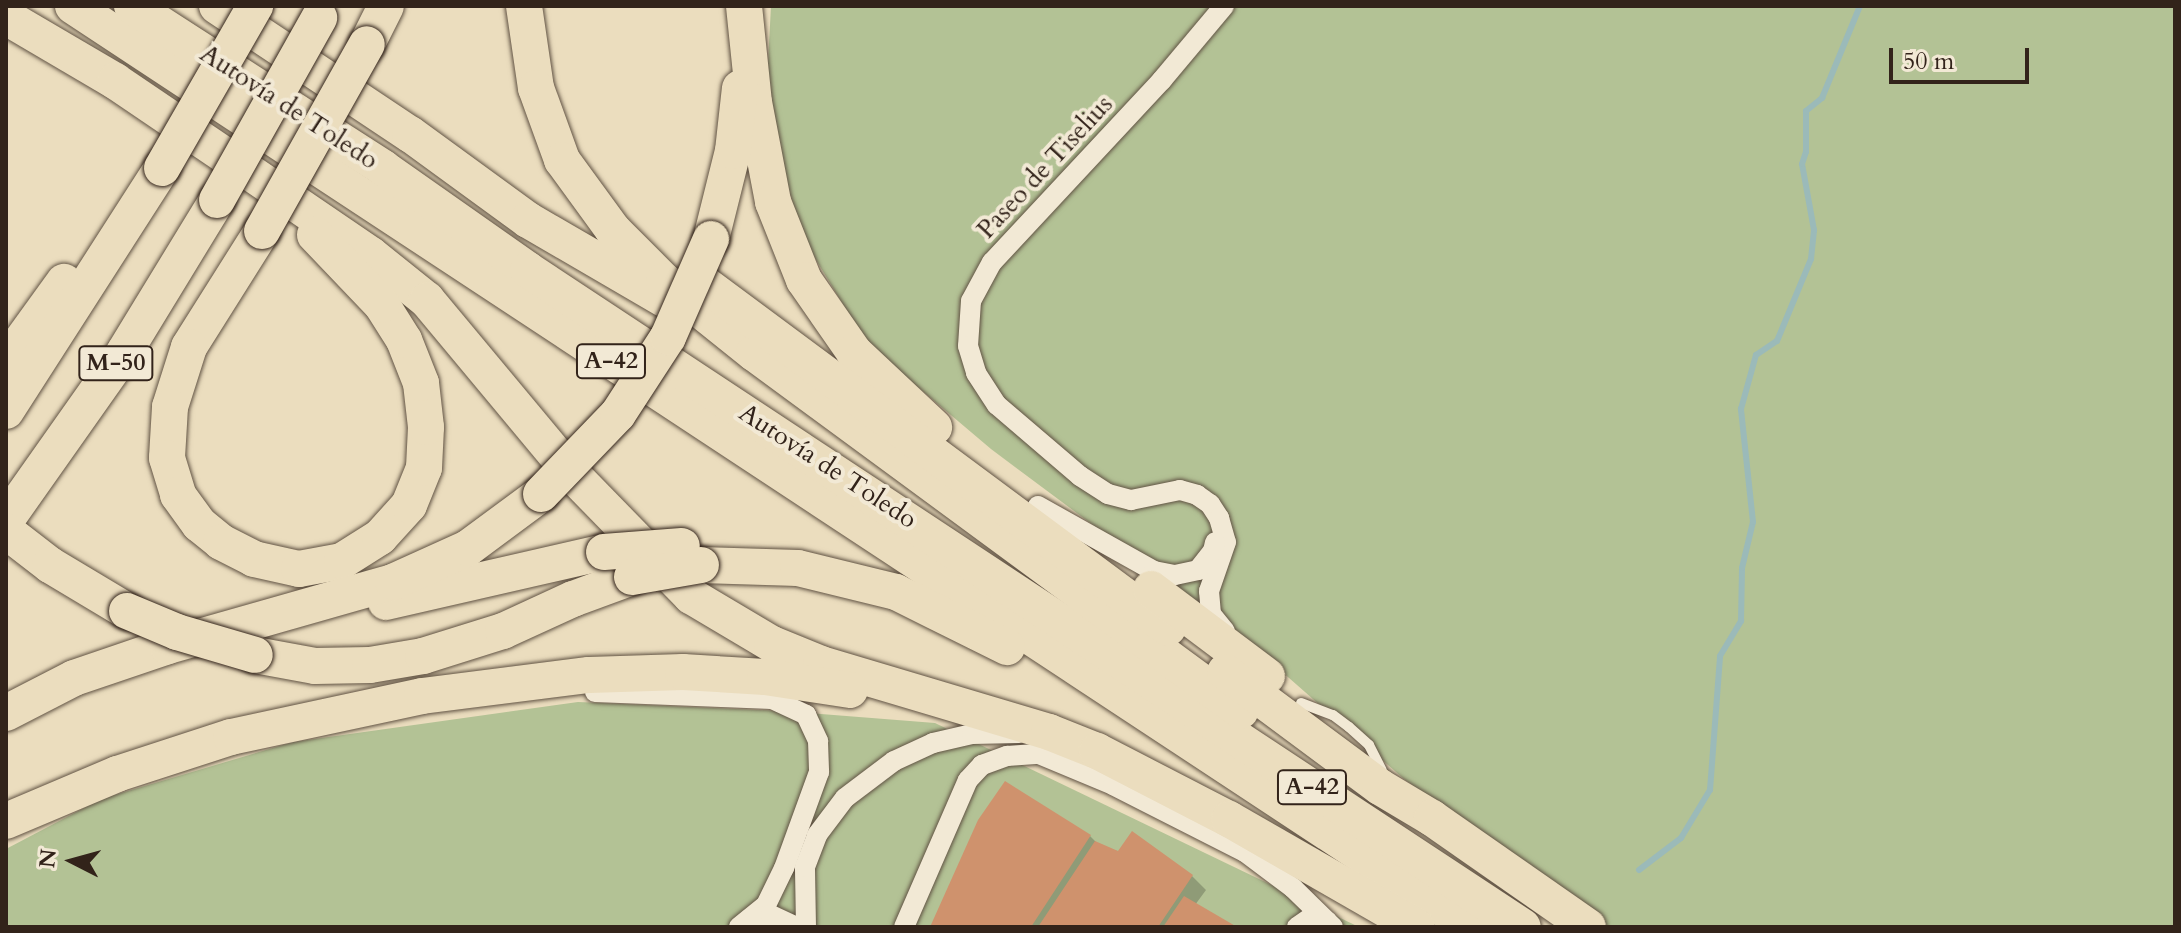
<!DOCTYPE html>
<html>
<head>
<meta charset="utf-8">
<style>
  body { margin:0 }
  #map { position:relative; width:2181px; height:933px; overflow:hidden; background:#ebddbe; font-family:Cardo,serif }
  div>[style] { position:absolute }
  .green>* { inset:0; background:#b3c295 }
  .shadow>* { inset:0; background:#0003 }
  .stream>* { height:6px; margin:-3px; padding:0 3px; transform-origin:3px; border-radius:3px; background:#9bbab9 }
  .building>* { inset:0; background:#cf926d }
  .roads { filter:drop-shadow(0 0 2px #605243) drop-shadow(0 0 2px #605243) }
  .service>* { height:10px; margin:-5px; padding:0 5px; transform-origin:5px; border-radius:5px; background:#f2e9d5 }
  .minor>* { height:20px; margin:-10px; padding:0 10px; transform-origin:10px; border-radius:10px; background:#f2e9d5 }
  .motorway>* { height:36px; margin:-18px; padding:0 18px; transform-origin:18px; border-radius:18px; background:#ebddbe }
  .bridges { filter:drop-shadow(0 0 2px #32231a) drop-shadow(0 0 2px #32231a) }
  .motorway-bridge>* { height:36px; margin:-18px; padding:0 18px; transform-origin:18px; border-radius:18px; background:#ebddbe }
  span { translate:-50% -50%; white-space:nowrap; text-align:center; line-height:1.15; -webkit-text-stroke:8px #f2e9d5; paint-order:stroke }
  .shield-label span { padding:2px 6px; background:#f2e9d5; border:2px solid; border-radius:6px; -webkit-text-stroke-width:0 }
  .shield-label { font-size:24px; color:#32231a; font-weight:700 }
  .street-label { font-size:26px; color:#32231a }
  .frame { position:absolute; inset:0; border:8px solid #32231a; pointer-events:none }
  .north { position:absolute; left:32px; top:821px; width:80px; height:80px; -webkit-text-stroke:6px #f2e9d5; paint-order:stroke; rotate:276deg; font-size:22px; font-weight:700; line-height:32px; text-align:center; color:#32231a }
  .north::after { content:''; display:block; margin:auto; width:28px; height:36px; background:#32231a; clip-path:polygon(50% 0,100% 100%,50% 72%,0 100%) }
  .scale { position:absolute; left:1889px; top:48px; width:140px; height:36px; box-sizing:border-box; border:4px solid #32231a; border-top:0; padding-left:10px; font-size:24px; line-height:28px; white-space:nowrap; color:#32231a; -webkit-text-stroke:6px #f2e9d5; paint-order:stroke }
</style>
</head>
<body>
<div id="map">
  <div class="green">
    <i style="clip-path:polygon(771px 6px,2175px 6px,2175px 927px,1607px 927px,1404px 779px,1239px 634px,991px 449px,867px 344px,801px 235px,766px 102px)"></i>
    <i style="clip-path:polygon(578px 702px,783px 711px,935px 723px,1359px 927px,6px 927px,6px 849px,101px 799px,293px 742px)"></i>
  </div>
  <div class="shadow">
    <i style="clip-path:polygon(1090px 836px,1099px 845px,1192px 876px,1206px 890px,1195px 905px,1235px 927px,932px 927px)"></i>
  </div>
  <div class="stream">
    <i style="left:1639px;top:870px;width:53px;rotate:-37.3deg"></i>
    <i style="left:1681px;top:838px;width:56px;rotate:-58.9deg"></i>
    <i style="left:1710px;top:790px;width:134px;rotate:-85.7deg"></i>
    <i style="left:1720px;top:656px;width:41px;rotate:-59deg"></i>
    <i style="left:1741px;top:621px;width:53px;rotate:-88.9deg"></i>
    <i style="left:1742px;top:568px;width:47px;rotate:-76.6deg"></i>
    <i style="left:1753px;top:522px;width:114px;rotate:-96.1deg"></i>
    <i style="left:1741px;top:409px;width:56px;rotate:-74.5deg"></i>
    <i style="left:1756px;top:355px;width:25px;rotate:-34deg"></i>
    <i style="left:1777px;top:341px;width:89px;rotate:-67.5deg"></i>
    <i style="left:1811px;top:259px;width:29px;rotate:-84deg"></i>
    <i style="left:1814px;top:230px;width:67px;rotate:-100.3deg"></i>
    <i style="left:1802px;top:164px;width:13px;rotate:-72deg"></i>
    <i style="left:1806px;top:152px;width:41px;rotate:-90deg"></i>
    <i style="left:1806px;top:111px;width:21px;rotate:-39deg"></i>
    <i style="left:1822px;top:98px;width:100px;rotate:-67.6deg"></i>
  </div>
  <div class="building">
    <i style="clip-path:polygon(1005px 781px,1091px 835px,1031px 927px,930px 927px,978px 820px)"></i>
    <i style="clip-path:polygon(1132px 831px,1193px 875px,1158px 927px,1038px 927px,1095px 841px,1118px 851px)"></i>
    <i style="clip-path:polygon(1184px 896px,1232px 924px,1237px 927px,1163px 927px)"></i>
  </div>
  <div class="roads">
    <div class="service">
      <i style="left:1301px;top:703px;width:34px;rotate:21deg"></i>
      <i style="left:1333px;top:715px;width:20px;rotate:37deg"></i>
      <i style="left:1349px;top:727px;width:27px;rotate:42deg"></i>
      <i style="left:1369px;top:745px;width:28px;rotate:63deg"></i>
    </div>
    <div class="minor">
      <i style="left:1224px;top:6px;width:97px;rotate:130deg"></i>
      <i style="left:1162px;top:80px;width:249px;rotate:133deg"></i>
      <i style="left:992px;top:262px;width:44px;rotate:118.3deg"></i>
      <i style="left:971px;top:301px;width:45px;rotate:93.8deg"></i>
      <i style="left:968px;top:346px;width:28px;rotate:73deg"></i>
      <i style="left:976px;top:373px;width:38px;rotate:57deg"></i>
      <i style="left:997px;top:405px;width:109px;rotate:40.5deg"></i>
      <i style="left:1080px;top:476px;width:33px;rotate:33deg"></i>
      <i style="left:1108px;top:494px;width:24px;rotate:15deg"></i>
      <i style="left:1131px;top:500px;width:50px;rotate:-11.5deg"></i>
      <i style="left:1180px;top:490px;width:18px;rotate:16deg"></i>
      <i style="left:1197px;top:495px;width:16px;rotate:35deg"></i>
      <i style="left:1210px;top:504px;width:17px;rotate:57deg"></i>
      <i style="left:1219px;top:518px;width:25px;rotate:74deg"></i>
      <i style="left:1226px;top:542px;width:52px;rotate:109.1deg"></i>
      <i style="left:1209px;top:591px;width:23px;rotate:85deg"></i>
      <i style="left:1211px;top:614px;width:22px;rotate:51deg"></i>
      <i style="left:1038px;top:506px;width:133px;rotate:29.3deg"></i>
      <i style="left:1154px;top:571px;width:21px;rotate:11deg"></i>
      <i style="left:1175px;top:575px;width:24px;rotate:-12deg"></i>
      <i style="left:1198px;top:570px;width:24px;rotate:-52deg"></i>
      <i style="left:1213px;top:551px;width:9px;rotate:-77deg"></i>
      <i style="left:595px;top:692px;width:177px;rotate:2.3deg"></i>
      <i style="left:772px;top:699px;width:38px;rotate:25deg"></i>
      <i style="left:806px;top:715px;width:29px;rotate:65deg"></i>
      <i style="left:818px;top:741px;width:31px;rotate:88deg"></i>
      <i style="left:819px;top:772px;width:102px;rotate:110deg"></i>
      <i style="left:784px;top:868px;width:41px;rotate:115.9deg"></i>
      <i style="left:766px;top:905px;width:35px;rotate:141deg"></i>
      <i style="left:749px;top:919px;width:22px;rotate:-10deg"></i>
      <i style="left:771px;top:915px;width:29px;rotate:25deg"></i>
      <i style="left:806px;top:927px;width:60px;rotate:-91deg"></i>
      <i style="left:805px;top:867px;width:34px;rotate:-69deg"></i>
      <i style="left:817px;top:835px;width:46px;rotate:-52.9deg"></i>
      <i style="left:845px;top:798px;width:61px;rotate:-37.1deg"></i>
      <i style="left:894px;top:761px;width:43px;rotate:-24.8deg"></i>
      <i style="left:933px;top:743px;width:40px;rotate:-13deg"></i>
      <i style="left:972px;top:734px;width:47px;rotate:-1.2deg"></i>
      <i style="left:904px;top:927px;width:160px;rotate:-66.5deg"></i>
      <i style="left:968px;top:780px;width:21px;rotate:-47deg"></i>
      <i style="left:982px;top:765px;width:27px;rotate:-20deg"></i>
      <i style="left:1007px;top:756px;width:32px;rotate:-4deg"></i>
      <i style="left:1039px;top:754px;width:80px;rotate:22.7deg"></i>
      <i style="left:1113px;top:785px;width:148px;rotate:26.9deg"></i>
      <i style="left:1245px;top:852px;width:60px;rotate:36.9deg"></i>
      <i style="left:1293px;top:888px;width:56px;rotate:44.3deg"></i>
      <i style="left:1297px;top:927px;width:19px;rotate:-35deg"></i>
      <i style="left:1313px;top:916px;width:15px;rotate:20deg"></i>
    </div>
    <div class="motorway">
      <i style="left:73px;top:6px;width:1674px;rotate:33.38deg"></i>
      <i style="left:132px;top:6px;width:299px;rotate:32.8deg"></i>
      <i style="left:383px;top:168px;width:177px;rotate:35.1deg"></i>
      <i style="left:528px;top:270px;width:1192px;rotate:33.44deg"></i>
      <i style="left:217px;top:6px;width:232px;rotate:33.6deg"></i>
      <i style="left:410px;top:134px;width:146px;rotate:36.1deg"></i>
      <i style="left:528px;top:220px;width:157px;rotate:30.2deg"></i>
      <i style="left:524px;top:6px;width:83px;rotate:81.7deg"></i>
      <i style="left:536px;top:88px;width:77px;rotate:70.1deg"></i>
      <i style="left:562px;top:160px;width:87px;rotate:53.9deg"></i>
      <i style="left:613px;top:230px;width:72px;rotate:45deg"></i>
      <i style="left:664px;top:281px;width:115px;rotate:38.7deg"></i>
      <i style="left:754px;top:353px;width:604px;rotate:36.32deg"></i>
      <i style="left:744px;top:6px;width:97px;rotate:84.1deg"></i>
      <i style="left:754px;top:102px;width:102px;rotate:79.2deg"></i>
      <i style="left:773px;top:202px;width:84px;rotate:68.3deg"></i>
      <i style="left:804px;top:280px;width:88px;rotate:55.2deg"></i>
      <i style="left:854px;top:352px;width:110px;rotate:43.2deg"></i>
      <i style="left:6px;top:17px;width:126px;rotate:30.4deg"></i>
      <i style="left:115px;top:81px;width:130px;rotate:34.1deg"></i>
      <i style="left:223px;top:154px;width:179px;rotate:34.3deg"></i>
      <i style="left:371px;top:255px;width:72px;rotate:38.8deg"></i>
      <i style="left:427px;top:300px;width:225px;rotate:50.2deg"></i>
      <i style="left:571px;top:473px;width:172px;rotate:45.7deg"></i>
      <i style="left:691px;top:596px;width:94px;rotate:30.7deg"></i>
      <i style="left:772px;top:644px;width:53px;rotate:22.2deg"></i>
      <i style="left:821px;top:664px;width:238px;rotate:16.6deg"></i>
      <i style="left:1049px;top:732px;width:52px;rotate:21.6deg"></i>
      <i style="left:1097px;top:751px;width:148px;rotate:27.3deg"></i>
      <i style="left:1229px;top:819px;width:217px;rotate:29.9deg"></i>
      <i style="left:367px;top:44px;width:42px;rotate:-63.4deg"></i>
      <i style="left:262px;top:231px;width:137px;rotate:122.2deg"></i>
      <i style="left:189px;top:347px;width:63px;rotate:107.6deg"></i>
      <i style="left:170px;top:407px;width:51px;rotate:93.4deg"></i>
      <i style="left:167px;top:458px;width:39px;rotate:73deg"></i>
      <i style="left:178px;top:495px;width:36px;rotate:54deg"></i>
      <i style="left:199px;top:524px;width:28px;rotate:39deg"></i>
      <i style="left:221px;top:542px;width:37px;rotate:27deg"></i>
      <i style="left:254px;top:559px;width:46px;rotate:12.5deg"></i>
      <i style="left:299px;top:569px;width:44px;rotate:-10.5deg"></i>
      <i style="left:342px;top:561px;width:45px;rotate:-32.3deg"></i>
      <i style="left:380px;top:537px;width:43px;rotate:-47.8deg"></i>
      <i style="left:409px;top:505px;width:40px;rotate:-68deg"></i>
      <i style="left:424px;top:468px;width:41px;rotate:-87.2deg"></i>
      <i style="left:426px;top:427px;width:44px;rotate:-96.5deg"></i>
      <i style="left:421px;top:383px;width:46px;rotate:-111.6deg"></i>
      <i style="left:404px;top:340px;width:41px;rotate:-122.2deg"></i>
      <i style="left:382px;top:305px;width:97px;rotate:-133.7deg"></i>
      <i style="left:711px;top:239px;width:91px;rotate:-76deg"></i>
      <i style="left:733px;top:151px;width:63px;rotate:-83.7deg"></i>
      <i style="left:699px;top:280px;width:584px;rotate:36.58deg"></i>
      <i style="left:6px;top:362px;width:99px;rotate:-54.1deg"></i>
      <i style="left:6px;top:411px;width:289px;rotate:-57.3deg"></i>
      <i style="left:6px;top:520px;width:207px;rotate:-54.8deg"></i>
      <i style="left:125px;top:351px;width:177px;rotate:-58.6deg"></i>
      <i style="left:6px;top:531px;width:56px;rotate:37.7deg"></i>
      <i style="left:50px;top:565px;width:90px;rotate:30.9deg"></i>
      <i style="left:701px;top:565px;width:97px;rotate:1.8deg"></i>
      <i style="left:798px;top:568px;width:101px;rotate:13.8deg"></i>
      <i style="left:896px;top:592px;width:124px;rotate:26.4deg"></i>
      <i style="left:1151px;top:589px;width:145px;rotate:36.9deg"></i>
      <i style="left:386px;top:602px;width:224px;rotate:-12.9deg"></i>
      <i style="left:255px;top:655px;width:61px;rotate:10.4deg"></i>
      <i style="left:315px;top:666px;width:55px;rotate:-1deg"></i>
      <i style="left:370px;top:665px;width:54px;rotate:-9.6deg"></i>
      <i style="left:423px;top:656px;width:84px;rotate:-17.4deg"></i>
      <i style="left:503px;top:631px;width:77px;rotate:-24.6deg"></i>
      <i style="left:573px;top:599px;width:63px;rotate:-20.4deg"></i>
      <i style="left:1225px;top:672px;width:193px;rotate:36.6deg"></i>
      <i style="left:1380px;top:787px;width:61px;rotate:30.8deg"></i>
      <i style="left:1432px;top:818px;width:190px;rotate:34.9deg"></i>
      <i style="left:6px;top:713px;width:76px;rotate:-27.2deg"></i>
      <i style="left:74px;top:678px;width:99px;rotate:-18.8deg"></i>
      <i style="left:168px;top:646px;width:234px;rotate:-15.9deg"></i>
      <i style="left:393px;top:582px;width:82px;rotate:-24.4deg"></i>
      <i style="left:468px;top:548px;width:91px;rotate:-36.5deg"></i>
      <i style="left:6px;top:821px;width:121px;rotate:-22.9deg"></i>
      <i style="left:117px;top:774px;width:120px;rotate:-18deg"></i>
      <i style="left:231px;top:737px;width:195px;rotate:-12.1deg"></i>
      <i style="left:422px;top:696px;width:168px;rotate:-7.2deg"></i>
      <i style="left:589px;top:675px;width:94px;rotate:-1.8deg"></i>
      <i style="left:683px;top:672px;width:82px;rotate:3.5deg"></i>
      <i style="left:765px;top:677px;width:86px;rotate:8.7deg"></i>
    </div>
  </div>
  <div class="bridges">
    <div class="motorway-bridge">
      <i style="left:162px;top:168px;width:187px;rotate:-60.1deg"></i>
      <i style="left:217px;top:200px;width:209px;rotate:-60.7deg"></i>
      <i style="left:262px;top:231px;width:214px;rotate:-60.7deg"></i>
      <i style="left:541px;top:494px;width:111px;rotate:-46.1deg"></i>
      <i style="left:618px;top:414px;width:92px;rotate:-57deg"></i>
      <i style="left:668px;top:337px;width:107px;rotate:-66.3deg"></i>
      <i style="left:604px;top:552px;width:78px;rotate:-4.4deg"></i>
      <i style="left:632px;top:577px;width:70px;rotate:-9.9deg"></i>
      <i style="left:127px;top:611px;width:54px;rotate:22.8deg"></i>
      <i style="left:177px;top:632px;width:81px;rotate:16.4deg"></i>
    </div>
  </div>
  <div class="shield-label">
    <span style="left:611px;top:361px">A-42</span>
    <span style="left:116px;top:363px">M-50</span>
    <span style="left:1312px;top:787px">A-42</span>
  </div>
  <div class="street-label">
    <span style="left:289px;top:107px;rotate:33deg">Autovía de Toledo</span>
    <span style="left:1045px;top:167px;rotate:-47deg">Paseo de Tiselius</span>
    <span style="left:828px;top:466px;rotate:33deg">Autovía de Toledo</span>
  </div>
  <div class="frame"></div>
  <div class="north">N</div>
  <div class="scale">50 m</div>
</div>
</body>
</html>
